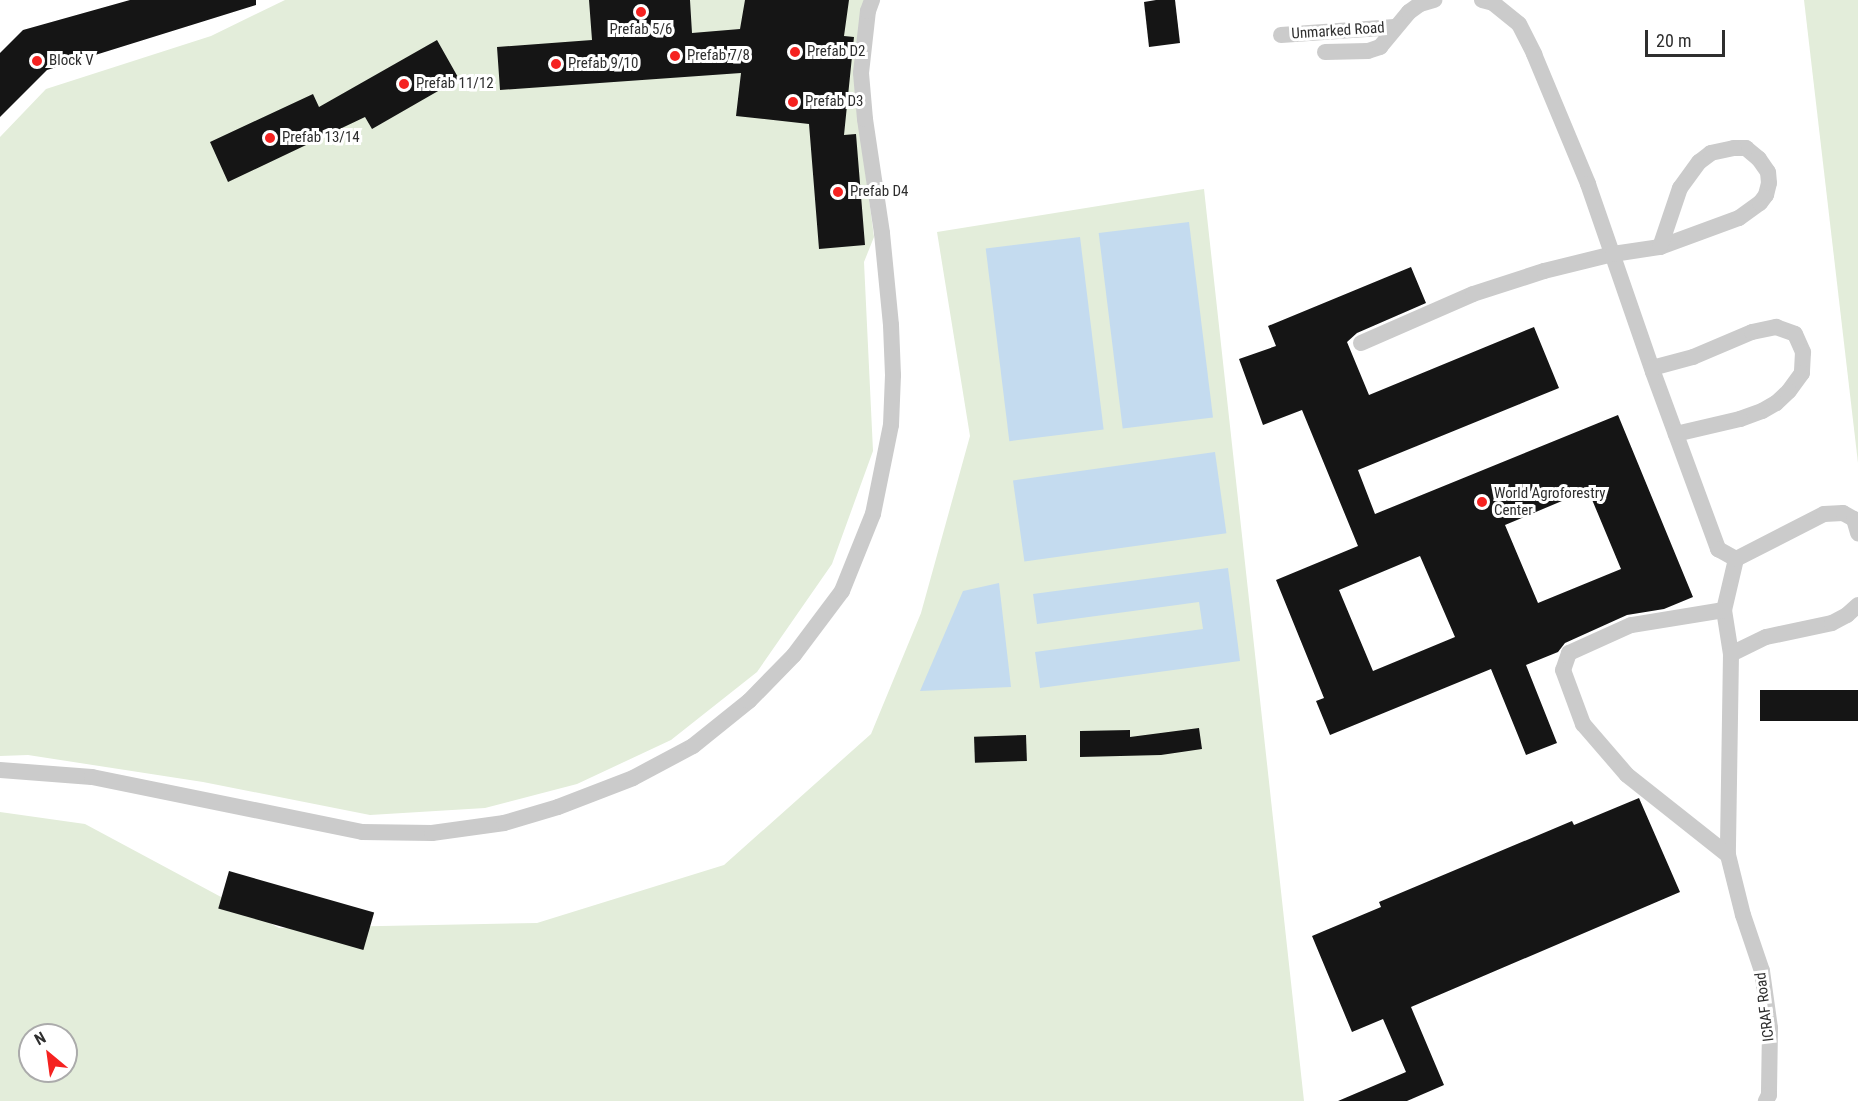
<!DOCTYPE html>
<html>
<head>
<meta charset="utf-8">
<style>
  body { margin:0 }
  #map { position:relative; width:1858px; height:1101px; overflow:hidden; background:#fff; font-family:"Roboto Condensed",sans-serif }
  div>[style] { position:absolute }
  .green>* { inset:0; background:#e3edda }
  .water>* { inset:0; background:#c4dbef; transform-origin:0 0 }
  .building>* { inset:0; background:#151515; transform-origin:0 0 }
  .lane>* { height:16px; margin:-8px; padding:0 8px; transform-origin:8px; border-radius:8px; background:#cbcbcb }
  .dots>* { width:16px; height:16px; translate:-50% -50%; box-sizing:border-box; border:3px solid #fff; border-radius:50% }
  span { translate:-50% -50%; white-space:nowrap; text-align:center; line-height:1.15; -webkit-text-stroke:6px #fff; paint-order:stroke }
  .poi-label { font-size:15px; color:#2e2e2e }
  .left { translate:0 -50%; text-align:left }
  .street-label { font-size:15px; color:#2e2e2e }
  .north { position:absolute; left:18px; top:1023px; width:60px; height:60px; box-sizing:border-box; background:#fff; border:2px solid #ababab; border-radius:50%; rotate:331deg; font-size:16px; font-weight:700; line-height:24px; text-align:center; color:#2e2e2e }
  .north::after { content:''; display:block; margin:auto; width:21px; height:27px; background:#f52220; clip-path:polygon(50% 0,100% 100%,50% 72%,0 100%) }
  .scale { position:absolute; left:1645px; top:30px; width:80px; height:27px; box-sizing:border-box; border:3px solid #2e2e2e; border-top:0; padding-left:8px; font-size:18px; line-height:21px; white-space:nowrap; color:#2e2e2e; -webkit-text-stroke:4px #fff; paint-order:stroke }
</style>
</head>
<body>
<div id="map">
  <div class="green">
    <i style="clip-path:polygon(285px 0,864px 0,860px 131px,874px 237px,864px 262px,873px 451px,832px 564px,757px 672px,671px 740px,577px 784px,485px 808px,370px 815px,203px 782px,28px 755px,0 756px,0 137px,46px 89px,211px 36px)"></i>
    <i style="clip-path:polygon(1804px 0,1858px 0,1858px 463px)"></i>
    <i style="clip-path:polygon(evenodd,1204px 189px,1304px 1101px,0 1101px,0 812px,85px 824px,279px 928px,537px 923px,724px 865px,871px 734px,921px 613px,970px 436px,937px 232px,1204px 189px,30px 1035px,66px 1035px,66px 1071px,30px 1071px,30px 1035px)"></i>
  </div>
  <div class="water">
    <i style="left:1189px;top:222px;width:197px;height:91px;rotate:83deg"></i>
    <i style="left:1080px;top:237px;width:194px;height:95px;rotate:83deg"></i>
    <i style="left:1215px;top:452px;width:82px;height:204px;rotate:82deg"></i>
    <i style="clip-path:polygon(1228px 568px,1240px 661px,1040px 688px,1035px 652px,1203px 629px,1199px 602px,1037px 624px,1033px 594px)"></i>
    <i style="clip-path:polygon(999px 583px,1011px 687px,920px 691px,963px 591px)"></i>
  </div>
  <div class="building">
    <i style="clip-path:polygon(130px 0,256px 0,256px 5px,47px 70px,0 117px,0 53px,23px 30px)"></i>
    <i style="clip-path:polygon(589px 0,690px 0,692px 33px,740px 29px,745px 0,849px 0,844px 36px,854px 37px,844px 135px,856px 134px,865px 245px,819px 249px,809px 124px,736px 116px,741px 73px,500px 90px,497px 47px,592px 40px)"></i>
    <i style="clip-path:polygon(1156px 0,1175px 0,1180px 43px,1149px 47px,1144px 2px)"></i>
    <i style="clip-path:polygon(437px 40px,459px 79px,372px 129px,365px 117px,228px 182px,210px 142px,313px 94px,319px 107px)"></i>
    <i style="clip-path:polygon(evenodd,1411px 267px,1426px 303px,1357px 333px,1347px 342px,1369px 395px,1534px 327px,1559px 388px,1358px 470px,1375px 514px,1618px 415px,1693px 597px,1664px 609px,1627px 615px,1565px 643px,1558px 652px,1526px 665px,1557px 743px,1526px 755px,1491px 669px,1330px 735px,1316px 701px,1324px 698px,1276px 580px,1358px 546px,1302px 410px,1263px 425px,1239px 359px,1276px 346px,1268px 326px,1411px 267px,1588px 490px,1621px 569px,1538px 603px,1505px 525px,1588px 490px,1411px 267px,1420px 556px,1455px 637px,1373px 671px,1339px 590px,1420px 556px)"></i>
    <i style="left:1858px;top:690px;width:31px;height:98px;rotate:90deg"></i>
    <i style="clip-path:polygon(1199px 728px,1202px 749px,1161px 755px,1080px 757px,1080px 731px,1130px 730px,1130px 737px)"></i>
    <i style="left:1026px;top:735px;width:26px;height:52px;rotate:88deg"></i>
    <i style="clip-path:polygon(1639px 798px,1680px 892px,1411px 1007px,1444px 1085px,1407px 1101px,1338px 1101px,1406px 1072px,1383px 1019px,1352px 1032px,1312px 936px,1381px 907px,1379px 902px,1572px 821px,1574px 825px)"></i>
    <i style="left:229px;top:871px;width:151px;height:39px;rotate:16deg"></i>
  </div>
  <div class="lane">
    <i style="left:1482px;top:0;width:11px;rotate:15deg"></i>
    <i style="left:1493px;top:3px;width:33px;rotate:39deg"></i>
    <i style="left:1519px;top:24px;width:34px;rotate:63deg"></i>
    <i style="left:1534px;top:54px;width:141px;rotate:67.4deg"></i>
    <i style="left:1588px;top:184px;width:199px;rotate:70.9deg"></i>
    <i style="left:1653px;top:372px;width:189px;rotate:69.8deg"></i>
    <i style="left:1718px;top:549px;width:21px;rotate:29deg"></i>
    <i style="left:1736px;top:559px;width:52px;rotate:103.2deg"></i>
    <i style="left:1724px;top:610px;width:45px;rotate:81deg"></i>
    <i style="left:1731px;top:654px;width:201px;rotate:90.9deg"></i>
    <i style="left:1728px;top:855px;width:62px;rotate:76deg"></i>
    <i style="left:1743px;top:915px;width:59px;rotate:71.3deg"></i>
    <i style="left:1762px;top:971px;width:58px;rotate:82deg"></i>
    <i style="left:1770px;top:1028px;width:67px;rotate:90.9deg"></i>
    <i style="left:1769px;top:1095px;width:7px;rotate:117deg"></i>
    <i style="left:1281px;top:35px;width:114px;rotate:-4deg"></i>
    <i style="left:1325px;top:52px;width:43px;rotate:-1.3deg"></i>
    <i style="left:1368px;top:51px;width:13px;rotate:-18deg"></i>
    <i style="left:1380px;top:47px;width:45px;rotate:-50.4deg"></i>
    <i style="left:1409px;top:12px;width:14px;rotate:-36deg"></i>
    <i style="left:1420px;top:4px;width:15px;rotate:-16deg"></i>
    <i style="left:1361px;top:343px;width:122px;rotate:-23.6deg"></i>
    <i style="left:1473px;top:294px;width:75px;rotate:-17.9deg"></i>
    <i style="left:1544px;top:271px;width:71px;rotate:-13.8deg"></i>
    <i style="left:1613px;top:254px;width:48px;rotate:-8.5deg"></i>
    <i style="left:1660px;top:247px;width:84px;rotate:-20.2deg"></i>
    <i style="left:1739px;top:218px;width:26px;rotate:-36deg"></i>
    <i style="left:1760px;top:203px;width:10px;rotate:-53deg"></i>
    <i style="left:1766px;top:195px;width:12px;rotate:-76deg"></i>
    <i style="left:1769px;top:183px;width:11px;rotate:-95deg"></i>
    <i style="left:1768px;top:172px;width:16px;rotate:-125deg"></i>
    <i style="left:1759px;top:159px;width:17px;rotate:-140deg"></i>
    <i style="left:1746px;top:148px;width:12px;rotate:180deg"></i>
    <i style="left:1734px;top:148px;width:24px;rotate:168deg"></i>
    <i style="left:1711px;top:153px;width:15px;rotate:143deg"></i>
    <i style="left:1699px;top:162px;width:32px;rotate:126deg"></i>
    <i style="left:1680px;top:188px;width:62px;rotate:108.7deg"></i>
    <i style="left:1652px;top:368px;width:42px;rotate:-15deg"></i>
    <i style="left:1693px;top:357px;width:64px;rotate:-23deg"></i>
    <i style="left:1752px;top:332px;width:25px;rotate:-12deg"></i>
    <i style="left:1776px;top:327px;width:20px;rotate:20deg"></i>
    <i style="left:1795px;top:334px;width:20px;rotate:66deg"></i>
    <i style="left:1803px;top:352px;width:21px;rotate:93deg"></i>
    <i style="left:1802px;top:373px;width:22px;rotate:126deg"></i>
    <i style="left:1789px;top:391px;width:18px;rotate:137deg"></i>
    <i style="left:1776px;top:403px;width:16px;rotate:150deg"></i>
    <i style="left:1762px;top:411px;width:23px;rotate:160deg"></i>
    <i style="left:1740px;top:419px;width:66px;rotate:166.8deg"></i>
    <i style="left:1736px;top:559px;width:99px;rotate:-27.1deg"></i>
    <i style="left:1824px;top:514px;width:19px;rotate:-3deg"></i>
    <i style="left:1843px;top:513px;width:13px;rotate:29deg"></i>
    <i style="left:1854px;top:519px;width:15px;rotate:74deg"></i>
    <i style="left:1724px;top:610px;width:94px;rotate:170.8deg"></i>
    <i style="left:1631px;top:625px;width:68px;rotate:155.7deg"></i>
    <i style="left:1569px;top:653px;width:18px;rotate:109deg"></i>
    <i style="left:1563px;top:670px;width:58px;rotate:69.7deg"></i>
    <i style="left:1583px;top:724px;width:67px;rotate:49.2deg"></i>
    <i style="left:1627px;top:775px;width:129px;rotate:38.4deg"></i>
    <i style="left:1731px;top:654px;width:39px;rotate:-26deg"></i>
    <i style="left:1766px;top:637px;width:67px;rotate:-12deg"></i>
    <i style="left:1832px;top:623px;width:17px;rotate:-28deg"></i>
    <i style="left:1847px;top:615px;width:15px;rotate:-42deg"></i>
    <i style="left:0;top:770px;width:92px;rotate:4.4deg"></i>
    <i style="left:92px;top:777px;width:276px;rotate:11.5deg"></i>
    <i style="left:362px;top:832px;width:70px;rotate:0.8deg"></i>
    <i style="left:432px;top:833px;width:73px;rotate:-7.9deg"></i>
    <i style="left:504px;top:823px;width:56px;rotate:-16.5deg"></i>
    <i style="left:558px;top:807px;width:80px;rotate:-21.1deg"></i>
    <i style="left:633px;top:778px;width:68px;rotate:-28.1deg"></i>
    <i style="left:693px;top:746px;width:72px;rotate:-38.8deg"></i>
    <i style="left:749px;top:701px;width:64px;rotate:-45.6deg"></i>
    <i style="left:794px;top:655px;width:80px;rotate:-53.1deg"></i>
    <i style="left:842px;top:591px;width:83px;rotate:-68.1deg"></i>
    <i style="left:873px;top:514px;width:91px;rotate:-78.6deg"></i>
    <i style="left:891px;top:425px;width:50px;rotate:-87.7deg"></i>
    <i style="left:893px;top:375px;width:50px;rotate:-92.3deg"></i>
    <i style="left:891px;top:325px;width:92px;rotate:-95.6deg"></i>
    <i style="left:882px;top:233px;width:115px;rotate:-98.5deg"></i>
    <i style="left:865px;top:119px;width:46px;rotate:-95deg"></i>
    <i style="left:861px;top:73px;width:62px;rotate:-83.6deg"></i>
    <i style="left:868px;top:11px;width:12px;rotate:-70deg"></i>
  </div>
  <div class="dots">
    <i style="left:641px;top:12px;background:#f52220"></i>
    <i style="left:795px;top:52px;background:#f52220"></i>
    <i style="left:675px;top:56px;background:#f52220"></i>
    <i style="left:37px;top:61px;background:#f52220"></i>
    <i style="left:556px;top:64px;background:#f52220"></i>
    <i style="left:404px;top:84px;background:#f52220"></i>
    <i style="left:793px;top:102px;background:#f52220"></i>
    <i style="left:270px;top:138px;background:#f52220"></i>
    <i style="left:838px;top:192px;background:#f52220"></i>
    <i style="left:1482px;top:502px;background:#f52220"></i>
  </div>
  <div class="poi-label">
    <span style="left:641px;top:30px">Prefab 5/6</span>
    <span class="left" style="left:807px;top:52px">Prefab D2</span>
    <span class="left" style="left:687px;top:56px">Prefab 7/8</span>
    <span class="left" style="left:49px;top:61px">Block V</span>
    <span class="left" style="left:568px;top:64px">Prefab 9/10</span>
    <span class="left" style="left:416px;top:84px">Prefab 11/12</span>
    <span class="left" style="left:805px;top:102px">Prefab D3</span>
    <span class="left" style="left:282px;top:138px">Prefab 13/14</span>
    <span class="left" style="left:850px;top:192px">Prefab D4</span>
    <span class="left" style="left:1494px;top:502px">World Agroforestry<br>Center</span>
  </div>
  <div class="street-label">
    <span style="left:1338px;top:31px;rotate:-4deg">Unmarked Road</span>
    <span style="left:1765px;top:1007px;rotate:-97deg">ICRAF Road</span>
  </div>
  <div class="north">N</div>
  <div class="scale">20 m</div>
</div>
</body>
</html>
